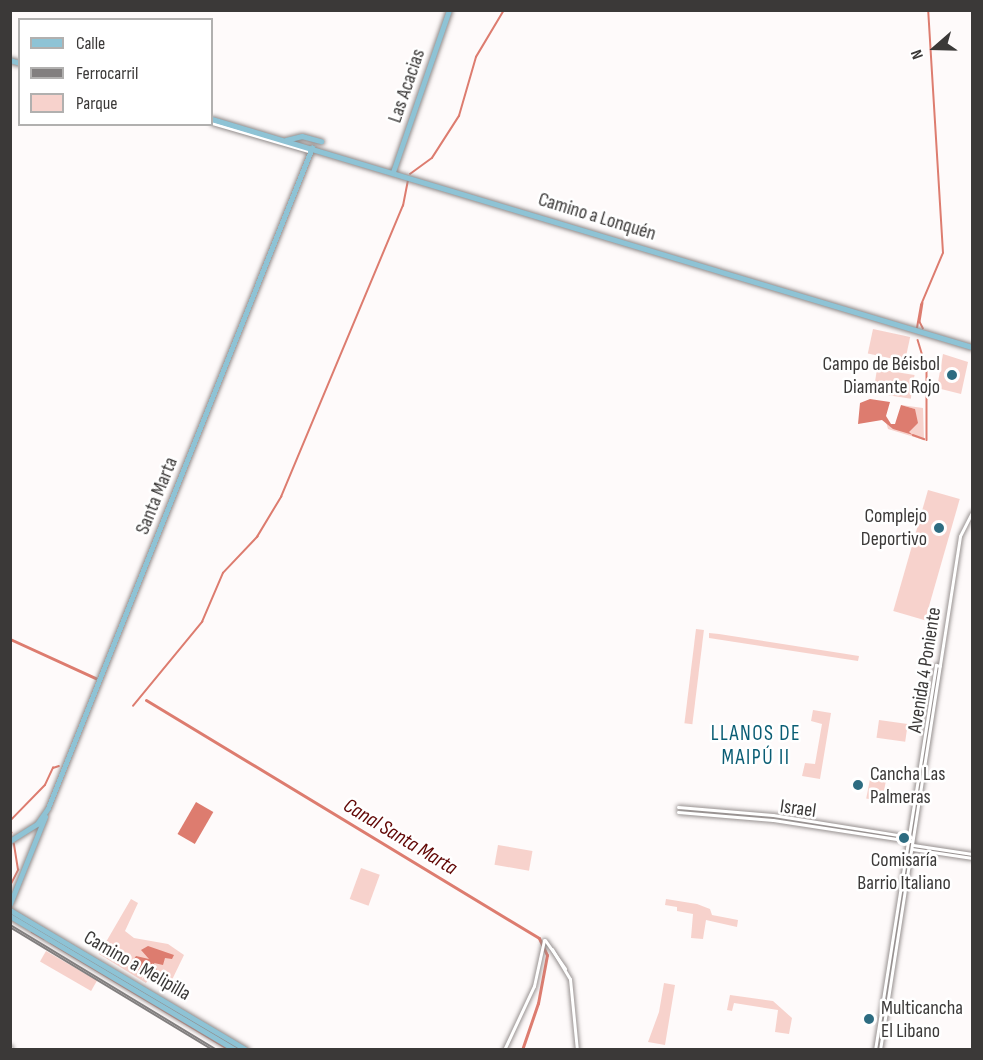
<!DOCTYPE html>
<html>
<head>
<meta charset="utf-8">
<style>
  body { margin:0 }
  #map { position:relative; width:983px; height:1060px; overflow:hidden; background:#fefafa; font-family:"Sofia Sans Condensed",sans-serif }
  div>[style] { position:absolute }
  .green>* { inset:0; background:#f7d2cc; transform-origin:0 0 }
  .water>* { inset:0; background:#dd7c6f; transform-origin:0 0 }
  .stream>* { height:1.5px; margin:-0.75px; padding:0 0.75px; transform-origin:0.75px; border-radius:0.75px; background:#dd7c6f }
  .canal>* { height:3px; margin:-1.5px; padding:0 1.5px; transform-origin:1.5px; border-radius:1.5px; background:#dd7c6f }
  .roads { filter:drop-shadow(0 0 2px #918b8a) drop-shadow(0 0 2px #918b8a) }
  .minor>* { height:3px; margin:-1.5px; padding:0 1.5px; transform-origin:1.5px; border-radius:1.5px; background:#fff }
  .major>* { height:4.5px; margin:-2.25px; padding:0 2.25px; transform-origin:2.25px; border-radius:2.25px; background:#8ec3d5 }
  .rail>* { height:4px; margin-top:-2px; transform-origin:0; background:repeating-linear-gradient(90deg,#fff 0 4.5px,#827f7f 0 9px); box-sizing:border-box; border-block:2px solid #827f7f }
  .dots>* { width:16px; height:16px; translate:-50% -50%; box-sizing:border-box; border:3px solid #fff; border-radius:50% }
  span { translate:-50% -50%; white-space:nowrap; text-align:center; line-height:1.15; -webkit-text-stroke:5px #fff; paint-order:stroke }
  .street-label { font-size:20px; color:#3b3938 }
  .poi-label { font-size:20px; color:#3b3938 }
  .right { translate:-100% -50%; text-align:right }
  .left { translate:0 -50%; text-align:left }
  .neighbourhood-label { font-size:21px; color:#0a5d74; letter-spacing:1.5px }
  .water-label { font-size:21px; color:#610604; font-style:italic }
  .frame { position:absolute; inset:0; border:12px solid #3b3938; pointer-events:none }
  .legend { position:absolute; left:18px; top:18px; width:195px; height:108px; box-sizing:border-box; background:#fff; border:2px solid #b1b0af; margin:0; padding:8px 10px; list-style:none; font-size:18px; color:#3b3938 }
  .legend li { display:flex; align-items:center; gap:12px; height:30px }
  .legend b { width:30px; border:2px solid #b1b0af }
  .north { position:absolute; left:905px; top:18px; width:60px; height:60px; -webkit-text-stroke:4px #fff; paint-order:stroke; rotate:250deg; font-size:16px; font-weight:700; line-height:24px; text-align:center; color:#3b3938 }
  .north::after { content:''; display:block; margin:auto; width:21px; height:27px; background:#3b3938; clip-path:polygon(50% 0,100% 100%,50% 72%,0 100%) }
</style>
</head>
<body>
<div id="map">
  <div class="green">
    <i style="left:873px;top:329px;width:38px;height:25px;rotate:12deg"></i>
    <i style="clip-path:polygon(943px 354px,968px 362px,961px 394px,937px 388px)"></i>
    <i style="left:877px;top:369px;width:38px;height:24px;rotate:9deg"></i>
    <i style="clip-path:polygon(901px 405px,923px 408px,924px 440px,888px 429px,886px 422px,909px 432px,915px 409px)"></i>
    <i style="left:928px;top:490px;width:33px;height:126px;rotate:16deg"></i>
    <i style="left:696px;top:629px;width:8px;height:95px;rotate:7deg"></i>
    <i style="clip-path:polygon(709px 633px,719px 634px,859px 656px,858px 661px,709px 638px)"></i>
    <i style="clip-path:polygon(813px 710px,831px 713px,820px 779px,802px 776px,805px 763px,815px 764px,822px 724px,811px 721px)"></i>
    <i style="left:879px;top:720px;width:29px;height:18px;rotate:8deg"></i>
    <i style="left:871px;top:774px;width:16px;height:25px;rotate:11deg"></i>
    <i style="left:498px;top:845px;width:35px;height:20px;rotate:10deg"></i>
    <i style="left:361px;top:868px;width:20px;height:33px;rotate:20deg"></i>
    <i style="clip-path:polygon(131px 899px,138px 903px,125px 931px,134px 938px,168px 944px,184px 955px,170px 984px,152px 973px,146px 983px,99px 954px)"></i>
    <i style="clip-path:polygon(666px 899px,697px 904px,710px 909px,712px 915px,738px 920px,737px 927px,706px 920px,703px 939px,691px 938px,693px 914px,677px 911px,677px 907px,665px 905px)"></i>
    <i style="left:46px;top:951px;width:59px;height:12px;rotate:30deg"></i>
    <i style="clip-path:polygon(664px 983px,675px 985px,665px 1045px,648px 1042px,659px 1012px)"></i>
    <i style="clip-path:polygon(730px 995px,773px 1001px,792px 1018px,789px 1034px,775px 1032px,778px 1010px,734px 1003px,732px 1011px,727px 1010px)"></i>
  </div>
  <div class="water">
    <i style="clip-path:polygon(870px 399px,890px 402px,886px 416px,891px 424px,895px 424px,901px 405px,915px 409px,918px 423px,909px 432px,913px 435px,893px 429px,882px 420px,858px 424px,860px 403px)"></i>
    <i style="left:196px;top:802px;width:20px;height:37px;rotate:30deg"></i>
    <i style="clip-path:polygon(148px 946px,174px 955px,172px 959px,165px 958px,163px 965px,154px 963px,160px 977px,138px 970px,131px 963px,136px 956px,149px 959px,141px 950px)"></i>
  </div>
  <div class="stream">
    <i style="left:410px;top:174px;width:27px;rotate:-36deg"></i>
    <i style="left:432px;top:158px;width:50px;rotate:-57.3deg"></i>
    <i style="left:459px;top:116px;width:61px;rotate:-73.9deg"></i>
    <i style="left:476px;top:57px;width:55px;rotate:-59.2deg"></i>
    <i style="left:923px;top:303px;width:19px;rotate:99deg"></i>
    <i style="left:920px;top:322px;width:7px;rotate:63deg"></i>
    <i style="left:917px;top:328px;width:23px;rotate:-80deg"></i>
    <i style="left:921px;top:305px;width:56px;rotate:-67.1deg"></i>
    <i style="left:943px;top:253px;width:243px;rotate:-93.5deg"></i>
    <i style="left:918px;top:340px;width:31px;rotate:73deg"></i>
    <i style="left:927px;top:370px;width:70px;rotate:90deg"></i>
    <i style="left:913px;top:435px;width:12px;rotate:20deg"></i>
    <i style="left:133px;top:706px;width:109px;rotate:-50.6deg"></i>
    <i style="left:202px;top:622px;width:53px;rotate:-66.8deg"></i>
    <i style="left:223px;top:573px;width:50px;rotate:-46.6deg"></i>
    <i style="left:257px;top:537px;width:47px;rotate:-59deg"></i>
    <i style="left:281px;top:497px;width:316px;rotate:-67.3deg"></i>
    <i style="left:403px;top:206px;width:26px;rotate:-79deg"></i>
    <i style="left:10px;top:821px;width:50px;rotate:-45.8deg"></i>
    <i style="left:45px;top:785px;width:19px;rotate:-65deg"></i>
    <i style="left:53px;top:768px;width:6px;rotate:-18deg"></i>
    <i style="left:10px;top:828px;width:5px;rotate:68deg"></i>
    <i style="left:10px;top:886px;width:18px;rotate:-63deg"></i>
    <i style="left:18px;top:870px;width:26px;rotate:-99deg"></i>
    <i style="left:32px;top:932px;width:14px;rotate:30deg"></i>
    <i style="left:51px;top:943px;width:209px;rotate:30.9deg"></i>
  </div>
  <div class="canal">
    <i style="left:10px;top:639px;width:94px;rotate:24.6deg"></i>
    <i style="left:146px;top:700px;width:459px;rotate:31.2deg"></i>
    <i style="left:539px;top:938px;width:19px;rotate:65deg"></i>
    <i style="left:547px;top:955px;width:49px;rotate:100.6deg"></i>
    <i style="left:538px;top:1003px;width:50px;rotate:108.8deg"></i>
  </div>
  <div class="roads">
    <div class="minor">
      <i style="left:212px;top:123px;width:103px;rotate:16.3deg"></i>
      <i style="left:678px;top:807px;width:95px;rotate:4.8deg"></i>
      <i style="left:773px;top:815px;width:140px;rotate:9.1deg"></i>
      <i style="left:678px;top:812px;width:95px;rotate:4.8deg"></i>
      <i style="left:773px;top:820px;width:140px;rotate:8.7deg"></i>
      <i style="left:913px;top:845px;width:60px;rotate:8.7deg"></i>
      <i style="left:912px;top:849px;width:61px;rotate:8.5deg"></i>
      <i style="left:545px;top:940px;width:35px;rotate:55deg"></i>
      <i style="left:552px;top:949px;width:35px;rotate:59deg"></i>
      <i style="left:570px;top:979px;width:71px;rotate:84.4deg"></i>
      <i style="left:10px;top:1046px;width:4px;rotate:76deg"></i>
      <i style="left:504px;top:1050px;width:71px;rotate:-64.9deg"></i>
      <i style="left:534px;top:986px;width:47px;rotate:-77.7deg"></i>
      <i style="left:875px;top:1050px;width:390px;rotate:-81deg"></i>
      <i style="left:936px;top:665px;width:4px;rotate:14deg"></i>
      <i style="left:880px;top:1050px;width:520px;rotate:-81.15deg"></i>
      <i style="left:960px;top:536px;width:27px;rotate:-63deg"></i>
    </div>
    <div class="major">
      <i style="left:10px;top:60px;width:10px;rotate:17deg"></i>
      <i style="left:212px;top:119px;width:793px;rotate:16.7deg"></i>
      <i style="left:286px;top:140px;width:16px;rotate:-14deg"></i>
      <i style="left:302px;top:136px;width:20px;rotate:15deg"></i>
      <i style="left:393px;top:172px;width:171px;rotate:-70.9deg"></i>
      <i style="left:10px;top:841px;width:32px;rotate:-32deg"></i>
      <i style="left:37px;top:824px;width:19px;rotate:-55deg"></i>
      <i style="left:48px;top:808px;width:711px;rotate:-68.2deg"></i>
      <i style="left:10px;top:904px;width:94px;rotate:-68.1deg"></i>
      <i style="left:10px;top:910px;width:275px;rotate:30.6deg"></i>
      <i style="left:10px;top:916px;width:263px;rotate:30.7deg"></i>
    </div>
  </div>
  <div class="rail">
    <i style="left:10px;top:926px;width:240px;rotate:31.2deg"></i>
  </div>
  <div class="dots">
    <i style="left:952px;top:375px;background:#2d6c81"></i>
    <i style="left:939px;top:528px;background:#2d6c81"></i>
    <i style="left:858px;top:785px;background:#2d6c81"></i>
    <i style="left:904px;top:838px;background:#2d6c81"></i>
    <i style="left:869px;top:1019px;background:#2d6c81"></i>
  </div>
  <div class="street-label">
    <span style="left:407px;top:86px;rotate:-71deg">Las Acacias</span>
    <span style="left:597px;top:217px;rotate:17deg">Camino a Lonquén</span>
    <span style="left:157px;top:496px;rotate:-68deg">Santa Marta</span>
    <span style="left:925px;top:670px;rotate:-81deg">Avenida 4 Poniente</span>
    <span style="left:798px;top:809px;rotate:8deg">Israel</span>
    <span style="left:137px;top:966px;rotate:30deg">Camino a Melipilla</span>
  </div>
  <div class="poi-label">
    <span class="right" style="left:940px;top:376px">Campo de Béisbol<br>Diamante Rojo</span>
    <span class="right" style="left:927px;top:528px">Complejo<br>Deportivo</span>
    <span class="left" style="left:870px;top:786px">Cancha Las<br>Palmeras</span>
    <span style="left:904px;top:872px">Comisaría<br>Barrio Italiano</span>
    <span class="left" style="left:881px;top:1020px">Multicancha<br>El Libano</span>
  </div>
  <div class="neighbourhood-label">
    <span style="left:756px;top:746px">LLANOS DE<br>MAIPÚ II</span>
  </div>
  <div class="water-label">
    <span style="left:400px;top:837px;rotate:31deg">Canal Santa Marta</span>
  </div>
  <div class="frame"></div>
  <ul class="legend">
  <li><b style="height:8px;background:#8ec3d5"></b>Calle</li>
  <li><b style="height:8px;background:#827f7f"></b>Ferrocarril</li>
  <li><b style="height:16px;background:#f7d2cc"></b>Parque</li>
  </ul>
  <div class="north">N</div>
</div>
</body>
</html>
